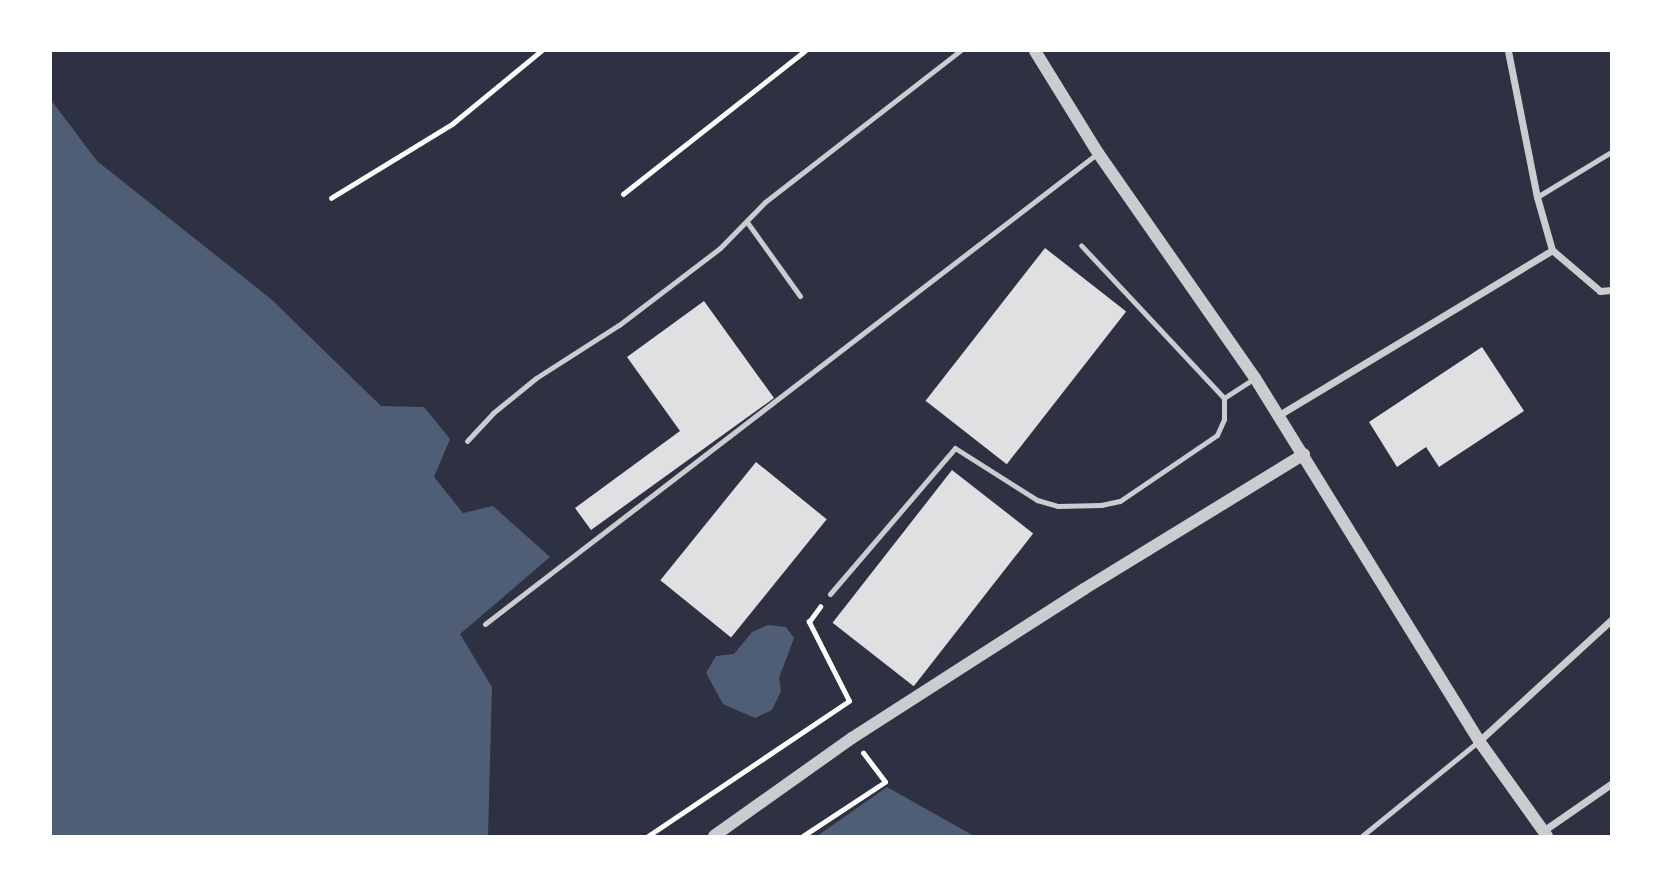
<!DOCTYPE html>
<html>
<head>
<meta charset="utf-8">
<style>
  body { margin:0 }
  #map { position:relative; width:1662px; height:887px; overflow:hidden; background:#2d3142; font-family:Cabin,sans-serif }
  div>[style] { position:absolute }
  .water>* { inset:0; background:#4f5d75 }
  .building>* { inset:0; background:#e0e0e3; transform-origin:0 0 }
  .path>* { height:4.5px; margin:-2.25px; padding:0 2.25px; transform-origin:2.25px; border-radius:2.25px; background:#fff }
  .service>* { height:5px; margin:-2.5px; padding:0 2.5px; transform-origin:2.5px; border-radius:2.5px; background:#caccd0 }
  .minor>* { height:7px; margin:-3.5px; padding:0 3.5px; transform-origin:3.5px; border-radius:3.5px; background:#caccd0 }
  .tertiary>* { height:12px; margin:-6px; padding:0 6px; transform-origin:6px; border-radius:6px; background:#caccd0 }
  span { translate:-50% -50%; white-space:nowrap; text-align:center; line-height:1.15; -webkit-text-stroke:6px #fff; paint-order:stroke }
  .frame { position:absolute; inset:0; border:52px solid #fff; pointer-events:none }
</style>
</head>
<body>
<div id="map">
  <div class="water">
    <i style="clip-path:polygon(51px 100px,97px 161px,271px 299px,381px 406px,424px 407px,450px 439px,434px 477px,463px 513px,493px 506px,550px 557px,460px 634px,492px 687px,488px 836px,51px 836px)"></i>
    <i style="clip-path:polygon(768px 625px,786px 627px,794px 638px,779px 678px,781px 691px,772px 710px,755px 718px,723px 704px,706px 673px,716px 656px,734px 654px,752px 632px)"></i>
    <i style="clip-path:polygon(887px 787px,974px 836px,817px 836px)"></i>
  </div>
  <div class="building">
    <i style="left:1045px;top:248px;width:103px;height:194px;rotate:38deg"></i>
    <i style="clip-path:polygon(704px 301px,774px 398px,591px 530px,575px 508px,680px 431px,627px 357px)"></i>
    <i style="clip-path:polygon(1482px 347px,1524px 411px,1439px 467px,1426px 447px,1397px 467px,1369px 422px)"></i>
    <i style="left:756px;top:462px;width:91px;height:152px;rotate:39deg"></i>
    <i style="left:952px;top:470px;width:103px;height:194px;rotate:38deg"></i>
  </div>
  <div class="path">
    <i style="left:623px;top:194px;width:231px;rotate:-38.2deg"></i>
    <i style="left:331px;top:198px;width:142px;rotate:-31.4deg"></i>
    <i style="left:452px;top:124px;width:115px;rotate:-39.4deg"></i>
    <i style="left:648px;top:836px;width:242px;rotate:-33.9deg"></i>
    <i style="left:849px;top:701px;width:89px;rotate:-116.9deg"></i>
    <i style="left:809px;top:622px;width:19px;rotate:-54deg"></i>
    <i style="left:803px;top:836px;width:98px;rotate:-33.4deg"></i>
    <i style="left:885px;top:782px;width:36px;rotate:-127deg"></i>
  </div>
  <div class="service">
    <i style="left:1537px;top:197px;width:87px;rotate:-31.3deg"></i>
    <i style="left:747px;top:222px;width:91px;rotate:54.4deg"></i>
    <i style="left:1224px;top:398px;width:37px;rotate:-33deg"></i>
    <i style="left:467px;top:441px;width:38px;rotate:-47deg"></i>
    <i style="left:493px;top:413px;width:55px;rotate:-39.1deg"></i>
    <i style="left:536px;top:378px;width:98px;rotate:-32.6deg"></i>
    <i style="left:619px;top:325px;width:127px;rotate:-37.3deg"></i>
    <i style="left:720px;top:248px;width:64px;rotate:-45.6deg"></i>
    <i style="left:765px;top:202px;width:247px;rotate:-37.8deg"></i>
    <i style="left:830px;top:594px;width:192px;rotate:-49.4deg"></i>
    <i style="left:955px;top:448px;width:97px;rotate:32.4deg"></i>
    <i style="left:1037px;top:500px;width:22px;rotate:16deg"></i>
    <i style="left:1058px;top:506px;width:43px;rotate:-1.3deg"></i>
    <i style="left:1101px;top:505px;width:19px;rotate:-12deg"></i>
    <i style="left:1120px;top:501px;width:117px;rotate:-34.2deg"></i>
    <i style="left:1217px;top:435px;width:17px;rotate:-66deg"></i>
    <i style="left:1224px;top:419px;width:21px;rotate:-90deg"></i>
    <i style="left:1224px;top:398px;width:209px;rotate:-133.1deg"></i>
    <i style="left:485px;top:624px;width:773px;rotate:-37.54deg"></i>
    <i style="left:1362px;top:836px;width:151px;rotate:-39.1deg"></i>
  </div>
  <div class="minor">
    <i style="left:1508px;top:51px;width:149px;rotate:78.8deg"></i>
    <i style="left:1537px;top:197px;width:55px;rotate:74.2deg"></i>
    <i style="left:1552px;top:250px;width:63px;rotate:40.5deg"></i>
    <i style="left:1600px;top:291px;width:11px;rotate:-5deg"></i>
    <i style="left:1279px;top:415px;width:319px;rotate:-31.1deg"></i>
    <i style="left:1479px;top:741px;width:179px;rotate:-42.5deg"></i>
    <i style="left:1543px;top:831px;width:83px;rotate:-34.7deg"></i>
  </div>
  <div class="tertiary">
    <i style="left:1035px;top:51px;width:120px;rotate:58.3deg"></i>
    <i style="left:1098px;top:153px;width:274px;rotate:55.1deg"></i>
    <i style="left:1255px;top:378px;width:427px;rotate:58.3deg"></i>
    <i style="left:1479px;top:741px;width:117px;rotate:54.4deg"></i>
    <i style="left:714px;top:836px;width:169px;rotate:-35.4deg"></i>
    <i style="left:852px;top:738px;width:276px;rotate:-32.7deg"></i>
    <i style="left:1084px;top:589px;width:258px;rotate:-31.5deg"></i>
  </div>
  <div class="frame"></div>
</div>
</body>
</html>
